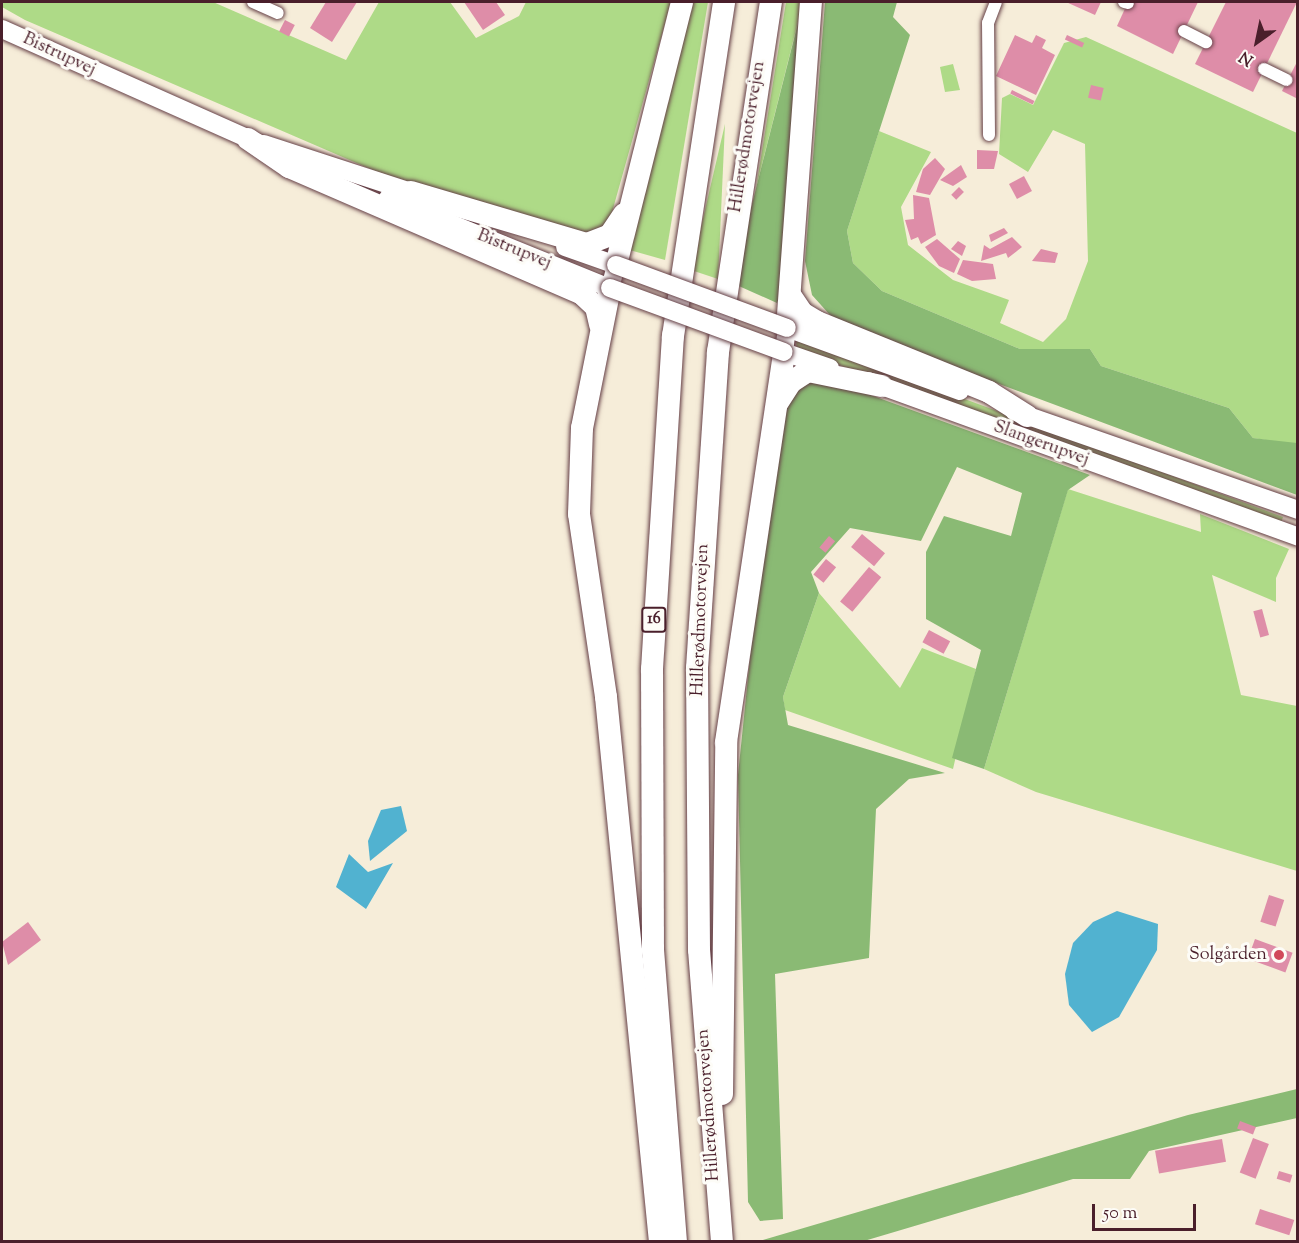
<!DOCTYPE html>
<html>
<head>
<meta charset="utf-8">
<style>
  body { margin:0 }
  #map { position:relative; width:1299px; height:1243px; overflow:hidden; background:#f6edd9; font-family:"Sorts Mill Goudy",serif }
  div>[style] { position:absolute }
  .green>* { inset:0; background:#aeda87 }
  .forest>* { inset:0; background:#8aba74 }
  .water>* { inset:0; background:#51b2d0 }
  .building>* { inset:0; background:#de8da8; transform-origin:0 0 }
  .roads { filter:drop-shadow(0 0 2px #643e45) drop-shadow(0 0 2px #643e45) }
  .minor>* { height:12px; margin:-6px; padding:0 6px; transform-origin:6px; border-radius:6px; background:#fff }
  .secondary>* { height:18px; margin:-9px; padding:0 9px; transform-origin:9px; border-radius:9px; background:#fff }
  .motorway>* { height:22px; margin:-11px; padding:0 11px; transform-origin:11px; border-radius:11px; background:#fff }
  .bridges { filter:drop-shadow(0 0 2px #643e45) drop-shadow(0 0 2px #643e45) }
  .secondary-bridge>* { height:18px; margin:-9px; padding:0 9px; transform-origin:9px; border-radius:9px; background:#fff }
  .dots>* { width:16px; height:16px; translate:-50% -50%; box-sizing:border-box; border:3px solid #fdfcf7; border-radius:50% }
  span { translate:-50% -50%; white-space:nowrap; text-align:center; line-height:1.15; -webkit-text-stroke:6px #fdfcf7; paint-order:stroke }
  .shield-label span { padding:2px 4px; background:#fdfcf7; border:2px solid; border-radius:4px; -webkit-text-stroke-width:0 }
  .shield-label { font-size:16px; color:#4a1f2b; font-weight:700 }
  .street-label { font-size:18px; color:#4a1f2b }
  .poi-label { font-size:18px; color:#4a1f2b }
  .right { translate:-100% -50%; text-align:right }
  .frame { position:absolute; inset:0; border:3px solid #4a1f2b; pointer-events:none }
  .north { position:absolute; left:1227px; top:12px; width:60px; height:60px; -webkit-text-stroke:4px #fdfcf7; paint-order:stroke; rotate:213deg; font-size:16px; font-weight:700; line-height:24px; text-align:center; color:#4a1f2b }
  .north::after { content:''; display:block; margin:auto; width:21px; height:27px; background:#4a1f2b; clip-path:polygon(50% 0,100% 100%,50% 72%,0 100%) }
  .scale { position:absolute; left:1092px; top:1204px; width:104px; height:27px; box-sizing:border-box; border:3px solid #4a1f2b; border-top:0; padding-left:8px; font-size:18px; line-height:21px; white-space:nowrap; color:#4a1f2b; -webkit-text-stroke:4px #fdfcf7; paint-order:stroke }
</style>
</head>
<body>
<div id="map">
  <div class="green">
    <i style="clip-path:polygon(2px 2px,213px 2px,346px 60px,379px 2px,450px 2px,476px 38px,519px 16px,526px 2px,671px 2px,609px 223px,583px 237px,375px 171px,25px 20px,2px 7px)"></i>
    <i style="clip-path:polygon(691px 2px,708px 2px,665px 260px,626px 249px)"></i>
    <i style="clip-path:polygon(786px 2px,803px 2px,756px 188px)"></i>
    <i style="clip-path:polygon(1086px 37px,1297px 133px,1296px 445px,1253px 438px,1229px 408px,1101px 366px,1090px 349px,1020px 349px,882px 291px,853px 263px,847px 231px,879px 131px,931px 152px,901px 207px,908px 245px,953px 280px,1009px 300px,1000px 323px,1043px 342px,1066px 319px,1088px 261px,1085px 144px,1053px 130px,1028px 172px,999px 154px,1002px 98px,1010px 94px,1033px 105px,1064px 43px)"></i>
    <i style="clip-path:polygon(953px 64px,960px 90px,945px 92px,940px 67px)"></i>
    <i style="clip-path:polygon(725px 124px,718px 279px,691px 270px)"></i>
    <i style="clip-path:polygon(796px 340px,943px 391px,1283px 517px,1281px 523px,856px 371px,797px 350px)"></i>
    <i style="clip-path:polygon(1068px 489px,1201px 532px,1200px 514px,1289px 549px,1276px 578px,1276px 602px,1212px 575px,1241px 695px,1297px 706px,1297px 871px,1036px 792px,984px 769px)"></i>
    <i style="clip-path:polygon(819px 593px,900px 688px,922px 648px,976px 669px,953px 769px,785px 710px,783px 697px)"></i>
  </div>
  <div class="forest">
    <i style="clip-path:polygon(825px 2px,897px 2px,893px 17px,910px 35px,847px 231px,853px 263px,882px 291px,1020px 349px,1090px 349px,1101px 366px,1229px 408px,1253px 438px,1297px 443px,1297px 495px,838px 324px,812px 295px,805px 261px)"></i>
    <i style="clip-path:polygon(803px 3px,784px 287px,777px 303px,732px 283px)"></i>
    <i style="clip-path:polygon(824px 378px,1090px 475px,1068px 490px,984px 769px,952px 758px,981px 650px,926px 619px,926px 552px,944px 516px,1011px 536px,1022px 493px,957px 467px,921px 541px,850px 528px,811px 572px,819px 593px,783px 697px,788px 725px,945px 773px,909px 779px,876px 809px,869px 958px,775px 974px,783px 1219px,760px 1221px,748px 1202px,738px 775px,756px 599px,786px 406px,798px 387px)"></i>
    <i style="clip-path:polygon(1297px 1089px,1297px 1118px,1149px 1151px,1130px 1179px,1073px 1179px,864px 1241px,756px 1242px,1188px 1115px)"></i>
  </div>
  <div class="water">
    <i style="clip-path:polygon(401px 806px,407px 831px,370px 861px,368px 841px,381px 810px)"></i>
    <i style="clip-path:polygon(349px 854px,368px 872px,393px 863px,366px 909px,336px 887px)"></i>
    <i style="clip-path:polygon(1117px 911px,1158px 924px,1157px 950px,1119px 1017px,1092px 1032px,1069px 1005px,1065px 974px,1073px 943px,1093px 922px)"></i>
  </div>
  <div class="building">
    <i style="clip-path:polygon(326px 2px,357px 2px,332px 42px,310px 28px)"></i>
    <i style="clip-path:polygon(464px 2px,496px 2px,505px 15px,483px 30px)"></i>
    <i style="clip-path:polygon(1066px 2px,1101px 2px,1095px 15px)"></i>
    <i style="clip-path:polygon(1128px 2px,1198px 2px,1173px 54px,1117px 26px)"></i>
    <i style="clip-path:polygon(1226px 2px,1297px 2px,1253px 92px,1195px 64px)"></i>
    <i style="left:285px;top:20px;width:11px;height:13px;rotate:27deg"></i>
    <i style="clip-path:polygon(1015px 35px,1032px 43px,1036px 35px,1046px 40px,1042px 48px,1055px 55px,1036px 95px,996px 76px)"></i>
    <i style="left:1067px;top:35px;width:19px;height:5px;rotate:25deg"></i>
    <i style="clip-path:polygon(1298px 60px,1298px 99px,1282px 91px)"></i>
    <i style="left:1091px;top:85px;width:13px;height:13px;rotate:13deg"></i>
    <i style="left:1012px;top:90px;width:25px;height:4px;rotate:26deg"></i>
    <i style="clip-path:polygon(977px 150px,998px 151px,994px 169px,977px 169px)"></i>
    <i style="clip-path:polygon(935px 158px,945px 169px,930px 195px,916px 192px,923px 169px)"></i>
    <i style="clip-path:polygon(961px 165px,967px 177px,953px 186px,940px 180px)"></i>
    <i style="left:1024px;top:176px;width:17px;height:17px;rotate:62deg"></i>
    <i style="left:959px;top:187px;width:7px;height:11px;rotate:45deg"></i>
    <i style="clip-path:polygon(913px 195px,929px 198px,936px 235px,921px 244px,918px 237px,911px 240px,905px 220px,914px 219px)"></i>
    <i style="clip-path:polygon(1004px 228px,1008px 233px,991px 242px,989px 235px)"></i>
    <i style="clip-path:polygon(1012px 237px,1022px 247px,1008px 258px,1006px 253px,981px 261px,984px 245px,990px 249px)"></i>
    <i style="clip-path:polygon(937px 239px,960px 259px,954px 273px,939px 266px,925px 247px)"></i>
    <i style="clip-path:polygon(958px 241px,966px 246px,962px 256px,951px 249px)"></i>
    <i style="clip-path:polygon(1041px 249px,1058px 253px,1055px 263px,1032px 261px)"></i>
    <i style="clip-path:polygon(963px 260px,993px 264px,996px 279px,972px 281px,957px 274px)"></i>
    <i style="left:862px;top:534px;width:30px;height:17px;rotate:40deg"></i>
    <i style="left:829px;top:536px;width:8px;height:15px;rotate:40deg"></i>
    <i style="left:826px;top:559px;width:13px;height:20px;rotate:39deg"></i>
    <i style="left:869px;top:567px;width:16px;height:45px;rotate:40deg"></i>
    <i style="left:1262px;top:609px;width:27px;height:9px;rotate:75deg"></i>
    <i style="left:929px;top:630px;width:24px;height:14px;rotate:28deg"></i>
    <i style="left:1269px;top:895px;width:16px;height:28px;rotate:18deg"></i>
    <i style="clip-path:polygon(28px 922px,41px 940px,8px 965px,2px 942px)"></i>
    <i style="left:1255px;top:939px;width:40px;height:21px;rotate:20deg"></i>
    <i style="left:1240px;top:1121px;width:17px;height:8px;rotate:21deg"></i>
    <i style="left:1253px;top:1138px;width:17px;height:37px;rotate:21deg"></i>
    <i style="left:1222px;top:1139px;width:23px;height:68px;rotate:80deg"></i>
    <i style="left:1279px;top:1171px;width:14px;height:8px;rotate:17deg"></i>
    <i style="left:1260px;top:1209px;width:36px;height:16px;rotate:18deg"></i>
  </div>
  <div class="roads">
    <div class="minor">
      <i style="left:253px;top:2px;width:27px;rotate:24deg"></i>
      <i style="left:1124px;top:2px;width:4px;rotate:14deg"></i>
      <i style="left:1184px;top:31px;width:25px;rotate:27deg"></i>
      <i style="left:1264px;top:69px;width:25px;rotate:26deg"></i>
      <i style="left:989px;top:135px;width:112px;rotate:-90.5deg"></i>
      <i style="left:988px;top:23px;width:22px;rotate:-69deg"></i>
    </div>
    <div class="secondary">
      <i style="left:2px;top:29px;width:282px;rotate:24deg"></i>
      <i style="left:264px;top:144px;width:167px;rotate:18.1deg"></i>
      <i style="left:388px;top:198px;width:240px;rotate:22.1deg"></i>
      <i style="left:610px;top:288px;width:24px;rotate:-75deg"></i>
      <i style="left:616px;top:265px;width:54px;rotate:-160.6deg"></i>
      <i style="left:830px;top:368px;width:49px;rotate:-160.8deg"></i>
      <i style="left:784px;top:352px;width:24px;rotate:-83deg"></i>
      <i style="left:787px;top:328px;width:184px;rotate:20deg"></i>
      <i style="left:868px;top:381px;width:457px;rotate:19.9deg"></i>
      <i style="left:1014px;top:411px;width:301px;rotate:19.2deg"></i>
    </div>
    <div class="motorway">
      <i style="left:248px;top:139px;width:50px;rotate:34.3deg"></i>
      <i style="left:289px;top:167px;width:319px;rotate:23.4deg"></i>
      <i style="left:582px;top:294px;width:19px;rotate:43deg"></i>
      <i style="left:596px;top:307px;width:18px;rotate:77deg"></i>
      <i style="left:411px;top:192px;width:184px;rotate:16.5deg"></i>
      <i style="left:587px;top:244px;width:25px;rotate:-21deg"></i>
      <i style="left:610px;top:235px;width:25px;rotate:-56deg"></i>
      <i style="left:616px;top:265px;width:271px;rotate:-75.9deg"></i>
      <i style="left:610px;top:288px;width:143px;rotate:101.3deg"></i>
      <i style="left:582px;top:428px;width:86px;rotate:92deg"></i>
      <i style="left:579px;top:514px;width:185px;rotate:81.6deg"></i>
      <i style="left:606px;top:697px;width:548px;rotate:84.34deg"></i>
      <i style="left:790px;top:295px;width:22px;rotate:56deg"></i>
      <i style="left:802px;top:313px;width:17px;rotate:31deg"></i>
      <i style="left:817px;top:322px;width:186px;rotate:22.1deg"></i>
      <i style="left:989px;top:392px;width:45px;rotate:32.3deg"></i>
      <i style="left:787px;top:328px;width:327px;rotate:-85.8deg"></i>
      <i style="left:778px;top:402px;width:24px;rotate:-57deg"></i>
      <i style="left:791px;top:382px;width:20px;rotate:-33deg"></i>
      <i style="left:808px;top:371px;width:75px;rotate:11.6deg"></i>
      <i style="left:722px;top:1094px;width:352px;rotate:-89.3deg"></i>
      <i style="left:726px;top:742px;width:394px;rotate:-81.5deg"></i>
      <i style="left:676px;top:1242px;width:292px;rotate:-94.5deg"></i>
      <i style="left:653px;top:951px;width:282px;rotate:-90.2deg"></i>
      <i style="left:652px;top:669px;width:334px;rotate:-86.4deg"></i>
      <i style="left:673px;top:336px;width:338px;rotate:-81.3deg"></i>
      <i style="left:722px;top:1242px;width:293px;rotate:-94.5deg"></i>
      <i style="left:699px;top:950px;width:282px;rotate:-90.4deg"></i>
      <i style="left:697px;top:668px;width:317px;rotate:-86.2deg"></i>
      <i style="left:718px;top:352px;width:354px;rotate:-81.4deg"></i>
    </div>
  </div>
  <div class="bridges">
    <div class="secondary-bridge">
      <i style="left:616px;top:265px;width:182px;rotate:20.2deg"></i>
      <i style="left:610px;top:288px;width:185px;rotate:20.2deg"></i>
    </div>
  </div>
  <div class="dots">
    <i style="left:1279px;top:955px;background:#d1495b"></i>
  </div>
  <div class="shield-label">
    <span style="left:654px;top:620px">16</span>
  </div>
  <div class="street-label">
    <span style="left:59px;top:55px;rotate:25deg">Bistrupvej</span>
    <span style="left:748px;top:137px;rotate:-81deg">Hillerødmotorvejen</span>
    <span style="left:514px;top:250px;rotate:22deg">Bistrupvej</span>
    <span style="left:1041px;top:444px;rotate:20deg">Slangerupvej</span>
    <span style="left:701px;top:620px;rotate:-88deg">Hillerødmotorvejen</span>
    <span style="left:709px;top:1105px;rotate:-94deg">Hillerødmotorvejen</span>
  </div>
  <div class="poi-label">
    <span class="right" style="left:1267px;top:955px">Solgården</span>
  </div>
  <div class="frame"></div>
  <div class="north">N</div>
  <div class="scale">50 m</div>
</div>
</body>
</html>
